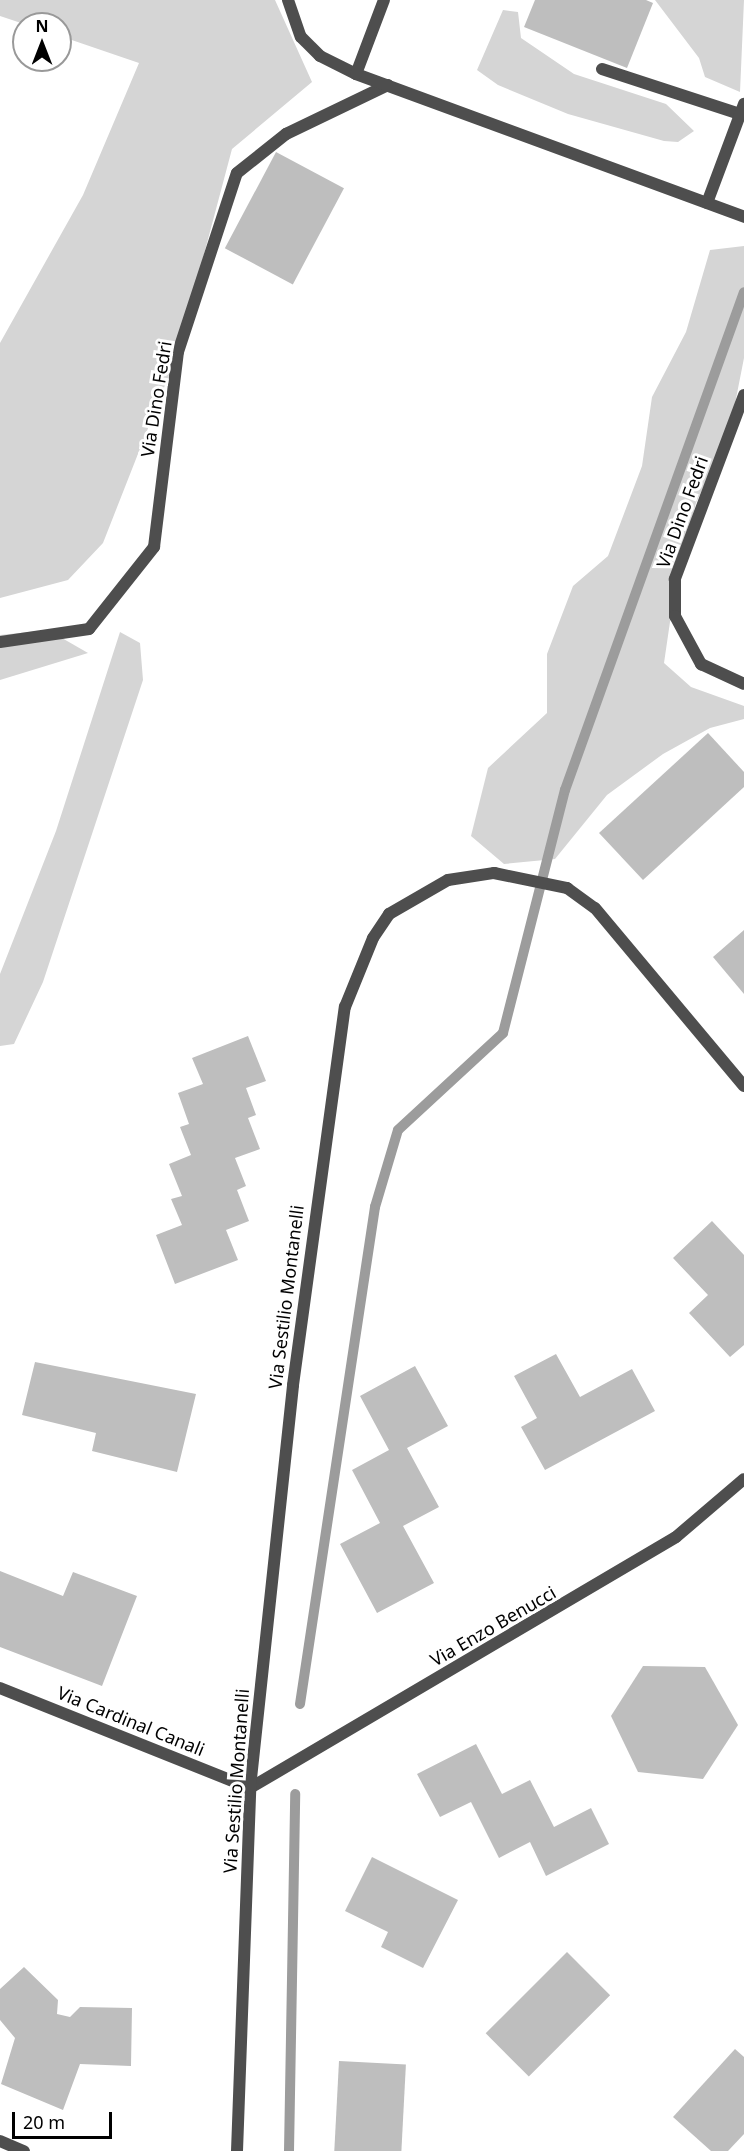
<!DOCTYPE html>
<html>
<head>
<meta charset="utf-8">
<style>
  body { margin:0 }
  #map { position:relative; width:744px; height:2151px; overflow:hidden; background:#fff; font-family:"Noto Sans",sans-serif }
  div>[style] { position:absolute }
  .green>* { inset:0; background:#d5d5d5 }
  .stream>* { height:10px; margin:-5px; padding:0 5px; transform-origin:5px; border-radius:5px; background:#9c9c9c }
  .building>* { inset:0; background:#bebebe; transform-origin:0 0 }
  .lane>* { height:12px; margin:-6px; padding:0 6px; transform-origin:6px; border-radius:6px; background:#4e4e4e }
  .street>* { height:12px; margin:-6px; padding:0 6px; transform-origin:6px; border-radius:6px; background:#4e4e4e }
  span { translate:-50% -50%; white-space:nowrap; text-align:center; line-height:1.15; -webkit-text-stroke:6px #fff; paint-order:stroke }
  .street-label { font-size:18px; color:#000 }
  .north { position:absolute; left:12px; top:12px; width:60px; height:60px; box-sizing:border-box; background:#fff; border:2px solid #999; border-radius:50%; rotate:0deg; font-size:16px; font-weight:700; line-height:24px; text-align:center; color:#000 }
  .north::after { content:''; display:block; margin:auto; width:21px; height:27px; background:#000; clip-path:polygon(50% 0,100% 100%,50% 72%,0 100%) }
  .scale { position:absolute; left:12px; top:2112px; width:100px; height:27px; box-sizing:border-box; border:3px solid #000; border-top:0; padding-left:8px; font-size:18px; line-height:21px; white-space:nowrap; color:#000; -webkit-text-stroke:4px #fff; paint-order:stroke }
</style>
</head>
<body>
<div id="map">
  <div class="green">
    <i style="clip-path:polygon(0 0,275px 0,312px 82px,232px 149px,178px 352px,103px 543px,68px 580px,0 598px,0 343px,83px 195px,139px 63px,60px 36px,60px 24px,24px 24px,0 16px)"></i>
    <i style="clip-path:polygon(655px 0,744px 0,740px 92px,705px 77px,699px 58px)"></i>
    <i style="clip-path:polygon(503px 10px,518px 12px,521px 38px,574px 74px,666px 104px,694px 131px,678px 142px,664px 141px,568px 114px,498px 85px,477px 70px)"></i>
    <i style="clip-path:polygon(744px 246px,744px 358px,730px 429px,696px 503px,677px 574px,664px 663px,691px 687px,744px 706px,744px 719px,710px 728px,663px 754px,607px 795px,555px 859px,504px 864px,471px 836px,488px 768px,547px 713px,547px 654px,573px 586px,608px 556px,642px 466px,652px 397px,686px 332px,710px 250px)"></i>
    <i style="clip-path:polygon(48px 630px,88px 653px,0 680px,0 635px)"></i>
    <i style="clip-path:polygon(120px 632px,140px 643px,143px 680px,43px 982px,14px 1044px,0 1046px,0 974px,56px 831px)"></i>
  </div>
  <div class="stream">
    <i style="left:300px;top:1704px;width:503px;rotate:-81.42deg"></i>
    <i style="left:375px;top:1207px;width:80px;rotate:-73.4deg"></i>
    <i style="left:398px;top:1130px;width:143px;rotate:-42.7deg"></i>
    <i style="left:503px;top:1033px;width:251px;rotate:-75.7deg"></i>
    <i style="left:565px;top:790px;width:529px;rotate:-70.23deg"></i>
    <i style="left:289px;top:2151px;width:357px;rotate:-89deg"></i>
  </div>
  <div class="building">
    <i style="clip-path:polygon(535px 0,646px 0,653px 3px,627px 68px,524px 27px)"></i>
    <i style="left:276px;top:152px;width:77px;height:109px;rotate:28deg"></i>
    <i style="clip-path:polygon(708px 733px,744px 772px,744px 787px,643px 880px,599px 833px)"></i>
    <i style="clip-path:polygon(744px 930px,744px 994px,713px 957px)"></i>
    <i style="clip-path:polygon(248px 1036px,266px 1081px,246px 1088px,256px 1115px,248px 1118px,260px 1149px,235px 1158px,246px 1186px,237px 1190px,249px 1221px,226px 1230px,238px 1260px,175px 1284px,156px 1235px,182px 1225px,171px 1199px,182px 1196px,169px 1164px,191px 1155px,180px 1127px,189px 1124px,178px 1093px,203px 1084px,192px 1058px)"></i>
    <i style="clip-path:polygon(712px 1221px,744px 1255px,744px 1345px,730px 1357px,689px 1313px,708px 1295px,673px 1258px)"></i>
    <i style="clip-path:polygon(556px 1354px,580px 1397px,632px 1369px,655px 1411px,545px 1470px,521px 1427px,537px 1418px,514px 1376px)"></i>
    <i style="clip-path:polygon(35px 1362px,196px 1394px,177px 1472px,92px 1451px,96px 1433px,22px 1415px)"></i>
    <i style="clip-path:polygon(415px 1366px,448px 1426px,407px 1448px,439px 1507px,403px 1526px,434px 1583px,377px 1613px,340px 1544px,380px 1523px,352px 1470px,389px 1450px,360px 1396px)"></i>
    <i style="clip-path:polygon(0 1571px,63px 1596px,73px 1572px,137px 1596px,102px 1686px,0 1647px)"></i>
    <i style="clip-path:polygon(643px 1666px,705px 1667px,738px 1725px,703px 1779px,638px 1772px,611px 1716px)"></i>
    <i style="clip-path:polygon(476px 1744px,502px 1794px,530px 1780px,554px 1827px,591px 1808px,609px 1844px,546px 1876px,530px 1842px,499px 1858px,471px 1802px,440px 1817px,417px 1774px)"></i>
    <i style="clip-path:polygon(372px 1857px,458px 1900px,423px 1968px,381px 1947px,388px 1932px,345px 1911px)"></i>
    <i style="left:567px;top:1952px;width:61px;height:115px;rotate:45deg"></i>
    <i style="clip-path:polygon(24px 1967px,58px 2000px,57px 2014px,70px 2017px,80px 2007px,132px 2008px,131px 2066px,80px 2064px,63px 2110px,1px 2084px,15px 2038px,0 2020px,0 1989px)"></i>
    <i style="clip-path:polygon(735px 2049px,744px 2057px,744px 2134px,728px 2151px,711px 2151px,673px 2117px)"></i>
    <i style="left:339px;top:2061px;width:67px;height:90px;rotate:3deg"></i>
  </div>
  <div class="lane">
    <i style="left:602px;top:69px;width:145px;rotate:18.1deg"></i>
    <i style="left:707px;top:203px;width:106px;rotate:-69.5deg"></i>
    <i style="left:0;top:642px;width:90px;rotate:-8.3deg"></i>
    <i style="left:89px;top:629px;width:105px;rotate:-51.6deg"></i>
    <i style="left:154px;top:547px;width:196px;rotate:-83deg"></i>
    <i style="left:178px;top:352px;width:188px;rotate:-71.8deg"></i>
    <i style="left:237px;top:173px;width:63px;rotate:-38.5deg"></i>
    <i style="left:286px;top:134px;width:113px;rotate:-25.7deg"></i>
  </div>
  <div class="street">
    <i style="left:288px;top:0;width:39px;rotate:71deg"></i>
    <i style="left:301px;top:37px;width:27px;rotate:45deg"></i>
    <i style="left:320px;top:56px;width:40px;rotate:26.6deg"></i>
    <i style="left:356px;top:74px;width:414px;rotate:20.2deg"></i>
    <i style="left:356px;top:74px;width:79px;rotate:-69.3deg"></i>
    <i style="left:744px;top:395px;width:197px;rotate:110.6deg"></i>
    <i style="left:675px;top:579px;width:37px;rotate:90deg"></i>
    <i style="left:675px;top:616px;width:55px;rotate:61.6deg"></i>
    <i style="left:701px;top:664px;width:47px;rotate:24.9deg"></i>
    <i style="left:0;top:1688px;width:269px;rotate:21.8deg"></i>
    <i style="left:250px;top:1788px;width:494px;rotate:-30.5deg"></i>
    <i style="left:676px;top:1537px;width:89px;rotate:-40.5deg"></i>
    <i style="left:0;top:2141px;width:26px;rotate:23deg"></i>
    <i style="left:237px;top:2151px;width:363px;rotate:-87.9deg"></i>
    <i style="left:250px;top:1788px;width:405px;rotate:-83.9deg"></i>
    <i style="left:293px;top:1385px;width:382px;rotate:-82.2deg"></i>
    <i style="left:345px;top:1007px;width:74px;rotate:-67.9deg"></i>
    <i style="left:373px;top:938px;width:29px;rotate:-56deg"></i>
    <i style="left:389px;top:914px;width:68px;rotate:-30deg"></i>
    <i style="left:448px;top:880px;width:47px;rotate:-8.7deg"></i>
    <i style="left:494px;top:873px;width:75px;rotate:11.6deg"></i>
    <i style="left:567px;top:888px;width:34px;rotate:36deg"></i>
    <i style="left:595px;top:908px;width:232px;rotate:50.1deg"></i>
  </div>
  <div class="street-label">
    <span style="left:156px;top:399px;rotate:-81deg">Via Dino Fedri</span>
    <span style="left:682px;top:512px;rotate:-70deg">Via Dino Fedri</span>
    <span style="left:286px;top:1297px;rotate:-83deg">Via Sestilio Montanelli</span>
    <span style="left:493px;top:1626px;rotate:-30deg">Via Enzo Benucci</span>
    <span style="left:131px;top:1721px;rotate:22deg">Via Cardinal Canali</span>
    <span style="left:236px;top:1781px;rotate:-86deg">Via Sestilio Montanelli</span>
  </div>
  <div class="north">N</div>
  <div class="scale">20 m</div>
</div>
</body>
</html>
